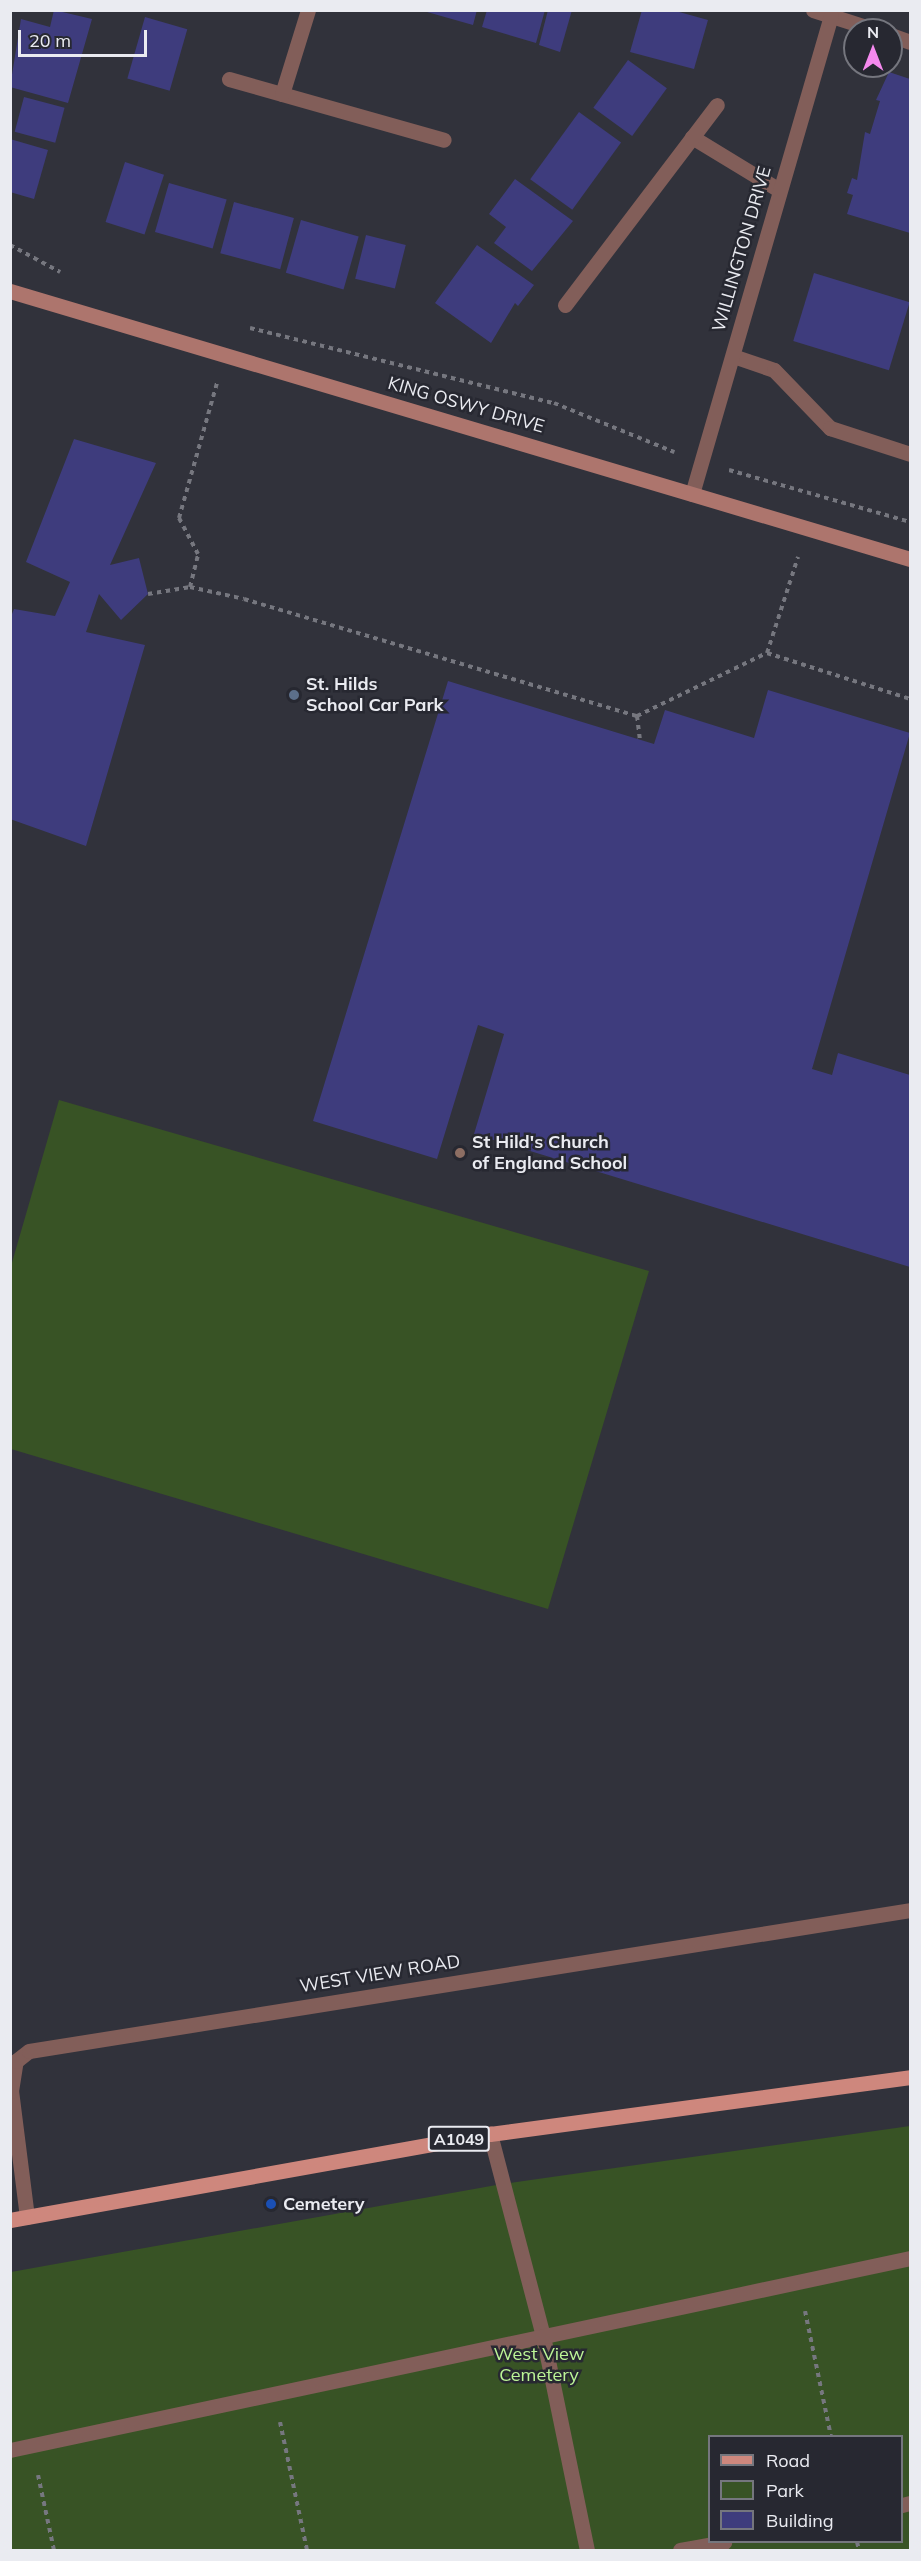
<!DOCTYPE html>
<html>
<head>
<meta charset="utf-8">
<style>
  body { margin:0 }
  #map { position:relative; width:921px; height:2561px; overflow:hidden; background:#31323b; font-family:Mulish,sans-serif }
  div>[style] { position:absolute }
  .green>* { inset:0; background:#385325 }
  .building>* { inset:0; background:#3e3c7d; transform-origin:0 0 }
  .path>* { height:4px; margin-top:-2px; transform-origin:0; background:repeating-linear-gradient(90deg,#76777f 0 4.5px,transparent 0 9px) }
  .lane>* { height:15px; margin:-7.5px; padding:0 7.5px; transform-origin:7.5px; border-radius:7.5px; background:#825e59 }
  .street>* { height:15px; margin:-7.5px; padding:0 7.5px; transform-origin:7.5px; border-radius:7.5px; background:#825e59 }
  .secondary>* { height:15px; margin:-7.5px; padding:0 7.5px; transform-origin:7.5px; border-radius:7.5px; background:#ad756d }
  .primary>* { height:15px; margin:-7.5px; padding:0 7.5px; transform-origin:7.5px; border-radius:7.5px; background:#ce877d }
  .dots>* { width:16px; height:16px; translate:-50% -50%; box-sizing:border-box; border:3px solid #272831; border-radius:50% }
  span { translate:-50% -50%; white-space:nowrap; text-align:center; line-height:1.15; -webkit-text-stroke:5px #272831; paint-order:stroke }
  .shield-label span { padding:2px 4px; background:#272831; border:2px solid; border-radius:4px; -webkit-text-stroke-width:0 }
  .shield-label { font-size:16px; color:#eaebf1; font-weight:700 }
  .street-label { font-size:18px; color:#eaebf1 }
  .poi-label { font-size:18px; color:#eaebf1; font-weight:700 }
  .left { translate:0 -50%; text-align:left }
  .park-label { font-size:18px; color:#bdf697 }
  .frame { position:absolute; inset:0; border:12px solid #eaebf1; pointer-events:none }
  .legend { position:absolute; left:708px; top:2435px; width:195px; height:108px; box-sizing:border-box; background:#272831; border:2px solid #75767e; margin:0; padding:8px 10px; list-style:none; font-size:18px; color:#eaebf1 }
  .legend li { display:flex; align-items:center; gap:12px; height:30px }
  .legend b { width:30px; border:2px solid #75767e }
  .north { position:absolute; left:843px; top:18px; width:60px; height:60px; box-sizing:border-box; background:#272831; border:2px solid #75767e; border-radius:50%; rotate:0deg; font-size:16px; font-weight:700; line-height:24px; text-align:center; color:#eaebf1 }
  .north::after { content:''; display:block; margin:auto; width:21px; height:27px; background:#f589ee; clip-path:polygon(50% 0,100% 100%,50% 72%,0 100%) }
  .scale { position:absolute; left:18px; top:30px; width:129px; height:27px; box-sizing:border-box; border:3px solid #eaebf1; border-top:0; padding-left:8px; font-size:18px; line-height:21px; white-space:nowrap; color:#eaebf1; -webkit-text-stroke:4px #272831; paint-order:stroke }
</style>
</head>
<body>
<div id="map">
  <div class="green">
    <i style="clip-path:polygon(59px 1100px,649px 1271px,548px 1609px,11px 1449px,11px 1266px)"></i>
    <i style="clip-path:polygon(evenodd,910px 2126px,910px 2550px,11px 2550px,11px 2272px,502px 2184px,910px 2126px,710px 2436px,902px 2436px,902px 2542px,710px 2542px,710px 2436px)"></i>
  </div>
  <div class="building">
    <i style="clip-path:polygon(54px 10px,92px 19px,68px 103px,10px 87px,21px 19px,50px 27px)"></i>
    <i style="clip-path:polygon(420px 10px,477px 10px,473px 25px)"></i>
    <i style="clip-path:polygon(487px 10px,545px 10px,536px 43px,482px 27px)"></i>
    <i style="clip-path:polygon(548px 10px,572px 10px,560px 52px,539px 45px)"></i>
    <i style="clip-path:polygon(642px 10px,672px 10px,708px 20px,694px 69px,630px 52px)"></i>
    <i style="left:145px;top:17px;width:44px;height:64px;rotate:16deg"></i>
    <i style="left:628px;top:60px;width:48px;height:59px;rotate:36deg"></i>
    <i style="clip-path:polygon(889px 72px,910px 79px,910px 233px,847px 214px,853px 195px,847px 193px,852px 178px,857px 180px,865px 132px,870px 134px,880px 101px,876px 100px)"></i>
    <i style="left:24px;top:97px;width:42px;height:36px;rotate:15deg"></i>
    <i style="left:579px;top:112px;width:52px;height:83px;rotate:36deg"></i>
    <i style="clip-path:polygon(10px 139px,48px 150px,34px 199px,10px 192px)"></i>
    <i style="left:125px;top:162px;width:41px;height:63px;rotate:18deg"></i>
    <i style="clip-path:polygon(515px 179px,573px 221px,532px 271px,494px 243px,506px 227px,489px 214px)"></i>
    <i style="left:169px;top:183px;width:60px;height:51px;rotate:16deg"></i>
    <i style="left:234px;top:202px;width:62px;height:53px;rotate:15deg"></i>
    <i style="left:301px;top:220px;width:60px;height:55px;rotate:16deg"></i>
    <i style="left:366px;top:235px;width:41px;height:45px;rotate:14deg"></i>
    <i style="clip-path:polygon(477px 245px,534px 285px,518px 306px,515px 303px,491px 343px,435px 303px)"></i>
    <i style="left:814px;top:273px;width:100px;height:71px;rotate:17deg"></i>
    <i style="clip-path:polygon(74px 439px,156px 463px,110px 565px,139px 558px,148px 594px,121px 620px,99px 594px,86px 632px,145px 645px,86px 846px,10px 819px,10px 619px,14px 609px,55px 616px,70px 582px,26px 562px)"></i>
    <i style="clip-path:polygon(448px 681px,654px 744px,665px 710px,754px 738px,768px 690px,910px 733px,812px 1069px,832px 1075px,838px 1053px,910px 1075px,910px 1267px,474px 1134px,504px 1034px,478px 1025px,437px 1159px,313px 1121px)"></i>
  </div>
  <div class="path">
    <i style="left:10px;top:245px;width:57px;rotate:28.4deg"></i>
    <i style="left:250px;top:328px;width:313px;rotate:13.9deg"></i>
    <i style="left:554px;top:403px;width:130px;rotate:22.2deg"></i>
    <i style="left:729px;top:470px;width:188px;rotate:16deg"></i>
    <i style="left:190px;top:587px;width:34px;rotate:-76deg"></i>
    <i style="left:198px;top:554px;width:41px;rotate:-117.8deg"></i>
    <i style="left:179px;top:518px;width:140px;rotate:-74.3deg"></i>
    <i style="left:148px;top:594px;width:43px;rotate:-9.5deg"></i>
    <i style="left:190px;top:587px;width:55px;rotate:12.5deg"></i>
    <i style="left:244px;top:599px;width:410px;rotate:16.6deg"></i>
    <i style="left:637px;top:716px;width:144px;rotate:-25.9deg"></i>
    <i style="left:767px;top:653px;width:101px;rotate:-72.1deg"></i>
    <i style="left:767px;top:653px;width:150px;rotate:17.8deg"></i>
    <i style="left:637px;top:716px;width:24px;rotate:83deg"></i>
    <i style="left:805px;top:2311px;width:128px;rotate:78.3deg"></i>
    <i style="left:280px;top:2422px;width:131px;rotate:78.1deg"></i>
    <i style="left:38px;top:2475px;width:77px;rotate:78deg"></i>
    <i style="left:857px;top:2542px;width:8px;rotate:76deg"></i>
  </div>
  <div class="lane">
    <i style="left:692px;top:137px;width:102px;rotate:31.3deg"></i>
    <i style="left:565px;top:305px;width:251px;rotate:-52.8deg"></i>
    <i style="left:733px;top:356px;width:43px;rotate:18.9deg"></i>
    <i style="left:774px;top:370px;width:81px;rotate:46deg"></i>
    <i style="left:830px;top:428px;width:84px;rotate:18deg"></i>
    <i style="left:490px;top:2134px;width:209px;rotate:75.3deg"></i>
    <i style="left:543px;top:2336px;width:218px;rotate:78.4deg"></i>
    <i style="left:10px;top:2450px;width:920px;rotate:-12.04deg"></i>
    <i style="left:902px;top:2505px;width:8px;rotate:-14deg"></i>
    <i style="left:680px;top:2550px;width:45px;rotate:-10.3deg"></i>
  </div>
  <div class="street">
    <i style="left:813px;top:10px;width:65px;rotate:17.9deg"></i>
    <i style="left:891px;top:35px;width:20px;rotate:20deg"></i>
    <i style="left:229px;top:79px;width:223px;rotate:15.8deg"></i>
    <i style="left:282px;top:94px;width:88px;rotate:-72.8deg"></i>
    <i style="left:692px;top:494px;width:498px;rotate:-73.8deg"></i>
    <i style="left:27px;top:2217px;width:127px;rotate:-97.2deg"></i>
    <i style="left:11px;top:2091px;width:30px;rotate:-81deg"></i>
    <i style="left:16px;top:2061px;width:16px;rotate:-38deg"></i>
    <i style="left:29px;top:2051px;width:892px;rotate:-9.09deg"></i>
  </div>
  <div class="secondary">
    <i style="left:10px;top:291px;width:939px;rotate:16.58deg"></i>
  </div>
  <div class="primary">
    <i style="left:10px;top:2220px;width:488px;rotate:-10.2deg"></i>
    <i style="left:490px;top:2134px;width:424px;rotate:-7.7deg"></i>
  </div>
  <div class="dots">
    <i style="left:294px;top:695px;background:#5c6f8a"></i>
    <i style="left:460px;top:1153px;background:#8d6e63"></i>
    <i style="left:271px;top:2204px;background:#1a4fb4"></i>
  </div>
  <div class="shield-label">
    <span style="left:459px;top:2139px">A1049</span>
  </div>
  <div class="street-label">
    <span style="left:742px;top:249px;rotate:-74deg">WILLINGTON DRIVE</span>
    <span style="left:466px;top:405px;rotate:16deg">KING OSWY DRIVE</span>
    <span style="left:380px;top:1974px;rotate:-9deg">WEST VIEW ROAD</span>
  </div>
  <div class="poi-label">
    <span class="left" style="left:306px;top:695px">St. Hilds<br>School Car Park</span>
    <span class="left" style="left:472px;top:1153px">St Hild's Church<br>of England School</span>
    <span class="left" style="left:283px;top:2204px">Cemetery</span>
  </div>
  <div class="park-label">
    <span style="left:539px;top:2365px">West View<br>Cemetery</span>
  </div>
  <div class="frame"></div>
  <ul class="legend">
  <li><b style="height:8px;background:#ce877d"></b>Road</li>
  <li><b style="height:16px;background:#385325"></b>Park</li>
  <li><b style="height:16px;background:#3e3c7d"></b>Building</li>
  </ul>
  <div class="north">N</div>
  <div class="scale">20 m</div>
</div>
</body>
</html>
